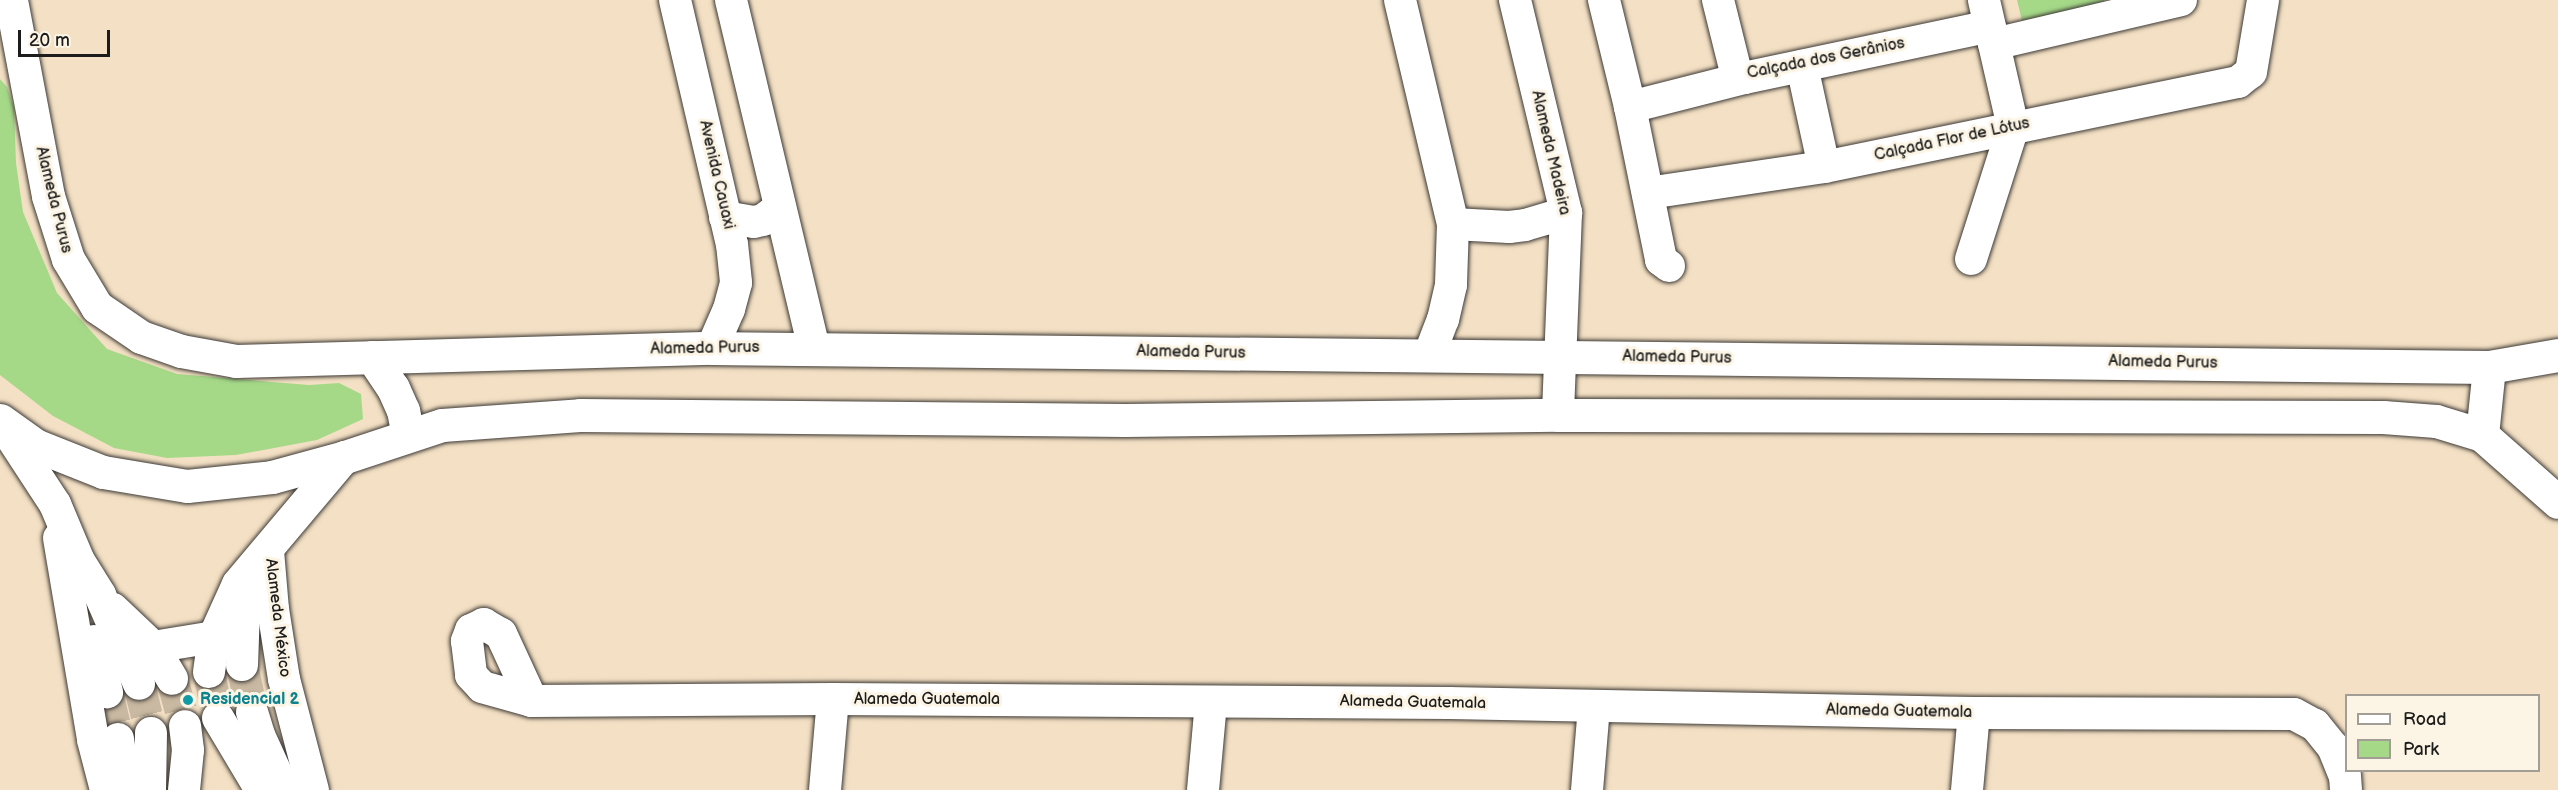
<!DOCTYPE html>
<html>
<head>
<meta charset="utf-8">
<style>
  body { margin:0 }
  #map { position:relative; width:2558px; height:790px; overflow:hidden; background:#f4e0c4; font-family:"Balsamiq Sans",sans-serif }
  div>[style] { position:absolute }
  .green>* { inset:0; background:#a5d988 }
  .minor-tunnel>* { height:32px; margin-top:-16px; transform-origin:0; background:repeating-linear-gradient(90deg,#c9b9a2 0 32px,transparent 0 48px) }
  .roads { filter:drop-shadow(0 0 2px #3c3935) drop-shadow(0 0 2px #3c3935) }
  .minor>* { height:32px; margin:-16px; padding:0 16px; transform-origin:16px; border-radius:16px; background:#fff }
  .major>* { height:33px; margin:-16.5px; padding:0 16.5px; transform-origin:16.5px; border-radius:16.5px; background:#fff }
  .dots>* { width:16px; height:16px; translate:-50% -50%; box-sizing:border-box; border:3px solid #fcf5e5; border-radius:50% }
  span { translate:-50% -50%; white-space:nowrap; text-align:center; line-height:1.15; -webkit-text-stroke:6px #fcf5e5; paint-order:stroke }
  .street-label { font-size:16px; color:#1c1c1c }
  .culture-label { font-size:16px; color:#0d838f; font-weight:700 }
  .left { translate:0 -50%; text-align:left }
  .legend { position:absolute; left:2345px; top:694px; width:195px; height:78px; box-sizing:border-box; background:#fcf5e5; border:2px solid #a29e95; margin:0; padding:8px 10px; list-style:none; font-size:18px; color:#1c1c1c }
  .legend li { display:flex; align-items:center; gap:12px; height:30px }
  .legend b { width:30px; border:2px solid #a29e95 }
  .scale { position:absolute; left:18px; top:30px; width:92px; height:27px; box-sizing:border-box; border:3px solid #1c1c1c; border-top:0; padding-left:8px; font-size:18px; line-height:21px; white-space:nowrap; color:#1c1c1c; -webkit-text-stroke:4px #fcf5e5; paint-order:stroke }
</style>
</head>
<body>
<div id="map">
  <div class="green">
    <i style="clip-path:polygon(2017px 0,2104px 0,2105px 3px,2022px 21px)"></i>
    <i style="clip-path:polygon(0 79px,7px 87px,14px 108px,16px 163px,23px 212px,57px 293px,107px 349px,177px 374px,309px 385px,339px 383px,361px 394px,363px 419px,317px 440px,236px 455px,167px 458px,114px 448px,53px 416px,0 375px)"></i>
  </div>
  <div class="minor-tunnel">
    <i style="left:242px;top:665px;width:48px;rotate:78deg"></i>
    <i style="left:209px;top:672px;width:47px;rotate:78.9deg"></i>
    <i style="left:172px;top:679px;width:49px;rotate:74.5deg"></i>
    <i style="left:139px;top:684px;width:50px;rotate:76.2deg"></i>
    <i style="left:107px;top:692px;width:48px;rotate:76.8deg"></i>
  </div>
  <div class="roads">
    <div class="minor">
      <i style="left:675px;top:0;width:251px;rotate:76.9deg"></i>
      <i style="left:732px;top:244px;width:39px;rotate:84deg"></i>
      <i style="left:736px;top:283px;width:27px;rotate:105deg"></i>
      <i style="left:729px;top:309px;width:43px;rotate:113.6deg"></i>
      <i style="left:731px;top:0;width:358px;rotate:76.6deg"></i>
      <i style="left:1400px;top:0;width:230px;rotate:76.7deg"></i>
      <i style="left:1453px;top:224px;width:61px;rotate:91.9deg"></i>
      <i style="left:1451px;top:285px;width:35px;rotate:103deg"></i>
      <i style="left:1443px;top:319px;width:39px;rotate:111deg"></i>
      <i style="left:1515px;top:0;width:219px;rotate:76.5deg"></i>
      <i style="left:1566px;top:213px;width:202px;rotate:92.3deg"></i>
      <i style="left:1604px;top:0;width:110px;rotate:76.3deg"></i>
      <i style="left:1630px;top:107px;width:156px;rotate:78.5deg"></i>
      <i style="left:1661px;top:260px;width:10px;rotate:37deg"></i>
      <i style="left:1718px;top:0;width:74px;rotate:76deg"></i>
      <i style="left:1736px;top:72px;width:10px;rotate:37deg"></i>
      <i style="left:1744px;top:78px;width:251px;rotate:-11.9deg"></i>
      <i style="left:1994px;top:44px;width:192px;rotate:-13.2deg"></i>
      <i style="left:1802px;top:66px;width:103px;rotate:77.7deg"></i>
      <i style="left:1630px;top:107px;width:118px;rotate:-14.3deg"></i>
      <i style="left:1648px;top:193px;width:178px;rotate:-8.4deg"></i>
      <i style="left:1824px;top:167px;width:423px;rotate:-11.6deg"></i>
      <i style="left:2238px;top:82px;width:16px;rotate:-38deg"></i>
      <i style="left:2251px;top:72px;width:73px;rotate:-80.5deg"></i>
      <i style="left:725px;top:217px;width:29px;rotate:10deg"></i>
      <i style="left:754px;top:222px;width:9px;rotate:-13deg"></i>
      <i style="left:763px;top:220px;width:20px;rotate:-37deg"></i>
      <i style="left:1453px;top:224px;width:56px;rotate:3.1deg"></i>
      <i style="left:1509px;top:227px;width:16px;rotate:-7deg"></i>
      <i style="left:1525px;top:225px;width:43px;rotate:-16.3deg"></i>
      <i style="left:1971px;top:259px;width:139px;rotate:-72.3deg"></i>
      <i style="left:2013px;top:127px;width:130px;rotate:-102.9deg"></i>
      <i style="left:2px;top:423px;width:97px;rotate:56.8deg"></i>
      <i style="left:55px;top:504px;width:62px;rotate:67.2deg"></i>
      <i style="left:79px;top:561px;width:40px;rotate:58deg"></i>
      <i style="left:100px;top:595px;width:97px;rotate:66.3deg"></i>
      <i style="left:59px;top:538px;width:205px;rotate:80.4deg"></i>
      <i style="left:93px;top:740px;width:52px;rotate:75.4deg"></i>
      <i style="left:268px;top:551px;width:58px;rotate:85.1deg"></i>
      <i style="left:273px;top:609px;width:71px;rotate:81.1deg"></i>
      <i style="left:284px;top:679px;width:115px;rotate:75.4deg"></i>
      <i style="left:113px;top:609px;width:55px;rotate:43.5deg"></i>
      <i style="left:153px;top:647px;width:37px;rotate:59deg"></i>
      <i style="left:94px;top:641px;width:53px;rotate:75.7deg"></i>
      <i style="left:153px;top:647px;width:62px;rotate:-9.3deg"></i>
      <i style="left:242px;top:665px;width:80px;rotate:-87.9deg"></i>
      <i style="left:209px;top:672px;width:35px;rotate:-82deg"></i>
      <i style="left:214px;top:637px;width:58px;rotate:-65.6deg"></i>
      <i style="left:238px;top:584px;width:166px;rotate:-49.9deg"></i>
      <i style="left:532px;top:701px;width:74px;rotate:-114.8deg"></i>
      <i style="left:501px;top:634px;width:20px;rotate:-150deg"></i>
      <i style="left:484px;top:624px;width:14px;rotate:155deg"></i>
      <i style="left:471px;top:630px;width:12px;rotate:110deg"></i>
      <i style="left:467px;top:641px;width:34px;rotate:83deg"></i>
      <i style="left:471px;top:675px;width:16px;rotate:47deg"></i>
      <i style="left:482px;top:687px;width:52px;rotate:15.6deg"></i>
      <i style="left:532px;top:701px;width:301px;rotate:-0.4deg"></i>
      <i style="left:833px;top:699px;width:616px;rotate:0.37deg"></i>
      <i style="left:1449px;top:703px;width:525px;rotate:1.09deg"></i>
      <i style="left:1974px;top:713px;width:320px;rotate:0.2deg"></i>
      <i style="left:2294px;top:714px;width:24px;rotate:28deg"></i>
      <i style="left:2315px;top:725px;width:28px;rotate:51deg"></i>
      <i style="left:2333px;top:747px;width:31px;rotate:68deg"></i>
      <i style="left:2345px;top:776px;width:14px;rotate:86deg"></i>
      <i style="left:252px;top:712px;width:24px;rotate:73deg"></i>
      <i style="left:259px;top:735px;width:60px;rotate:65.6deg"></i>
      <i style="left:218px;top:718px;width:84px;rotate:59.2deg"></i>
      <i style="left:118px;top:739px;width:51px;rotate:82.2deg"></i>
      <i style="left:150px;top:790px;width:57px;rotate:-89deg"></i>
      <i style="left:184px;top:790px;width:40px;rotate:-84.3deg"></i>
      <i style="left:188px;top:750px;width:24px;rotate:-97deg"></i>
      <i style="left:825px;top:790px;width:91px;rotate:-85deg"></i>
      <i style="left:1203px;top:790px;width:88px;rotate:-84.8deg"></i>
      <i style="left:1587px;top:790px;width:83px;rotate:-85.2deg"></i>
      <i style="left:1967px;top:790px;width:77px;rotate:-84.8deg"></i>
    </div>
    <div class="major">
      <i style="left:11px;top:0;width:199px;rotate:79.3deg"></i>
      <i style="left:48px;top:196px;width:66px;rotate:72.4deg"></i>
      <i style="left:68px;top:259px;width:56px;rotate:58.9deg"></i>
      <i style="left:97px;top:307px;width:53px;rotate:34.3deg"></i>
      <i style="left:141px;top:337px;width:42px;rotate:19.3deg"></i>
      <i style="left:181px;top:351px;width:56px;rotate:10.3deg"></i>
      <i style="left:236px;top:361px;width:476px;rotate:-1.6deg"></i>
      <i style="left:712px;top:348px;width:1777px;rotate:0.61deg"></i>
      <i style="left:2489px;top:367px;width:70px;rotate:-9.9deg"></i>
      <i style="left:372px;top:357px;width:37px;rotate:56deg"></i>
      <i style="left:393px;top:388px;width:24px;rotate:66deg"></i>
      <i style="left:403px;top:410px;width:25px;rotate:79deg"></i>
      <i style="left:0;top:420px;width:43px;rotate:35.5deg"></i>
      <i style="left:35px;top:445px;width:73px;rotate:21.7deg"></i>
      <i style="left:103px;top:472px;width:85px;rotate:9.5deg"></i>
      <i style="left:187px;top:486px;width:85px;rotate:-6deg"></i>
      <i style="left:272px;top:477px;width:76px;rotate:-15.3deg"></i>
      <i style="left:345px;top:457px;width:102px;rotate:-18.3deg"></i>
      <i style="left:442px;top:425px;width:138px;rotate:-4.1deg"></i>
      <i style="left:580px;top:415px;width:545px;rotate:0.53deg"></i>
      <i style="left:1125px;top:420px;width:433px;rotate:-0.7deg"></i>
      <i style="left:1558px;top:415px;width:825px;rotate:0.14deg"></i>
      <i style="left:2383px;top:417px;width:53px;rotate:4.3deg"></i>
      <i style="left:2436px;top:421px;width:48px;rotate:16.9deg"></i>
      <i style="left:2482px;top:435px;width:101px;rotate:41.4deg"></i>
      <i style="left:2482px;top:435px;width:68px;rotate:-84.1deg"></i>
    </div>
  </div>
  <div class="dots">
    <i style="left:188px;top:700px;background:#0f9aa8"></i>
  </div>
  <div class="street-label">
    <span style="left:1826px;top:59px;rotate:-11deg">Calçada dos Gerânios</span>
    <span style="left:1952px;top:140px;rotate:-12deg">Calçada Flor de Lótus</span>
    <span style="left:1550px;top:153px;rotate:77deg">Alameda Madeira</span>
    <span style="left:716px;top:175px;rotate:77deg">Avenida Cauaxi</span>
    <span style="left:53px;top:200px;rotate:76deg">Alameda Purus</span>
    <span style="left:705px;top:349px;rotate:-1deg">Alameda Purus</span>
    <span style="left:1191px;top:353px;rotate:1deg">Alameda Purus</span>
    <span style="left:1677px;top:358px;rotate:1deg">Alameda Purus</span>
    <span style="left:2163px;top:363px;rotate:1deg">Alameda Purus</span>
    <span style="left:277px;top:618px;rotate:83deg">Alameda México</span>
    <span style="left:927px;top:700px">Alameda Guatemala</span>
    <span style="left:1413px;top:703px;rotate:1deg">Alameda Guatemala</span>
    <span style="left:1899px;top:712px;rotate:1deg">Alameda Guatemala</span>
  </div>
  <div class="culture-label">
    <span class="left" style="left:200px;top:700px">Residencial 2</span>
  </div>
  <ul class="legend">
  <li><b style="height:8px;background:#fff"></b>Road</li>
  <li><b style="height:16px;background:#a5d988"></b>Park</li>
  </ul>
  <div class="scale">20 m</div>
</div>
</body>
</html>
